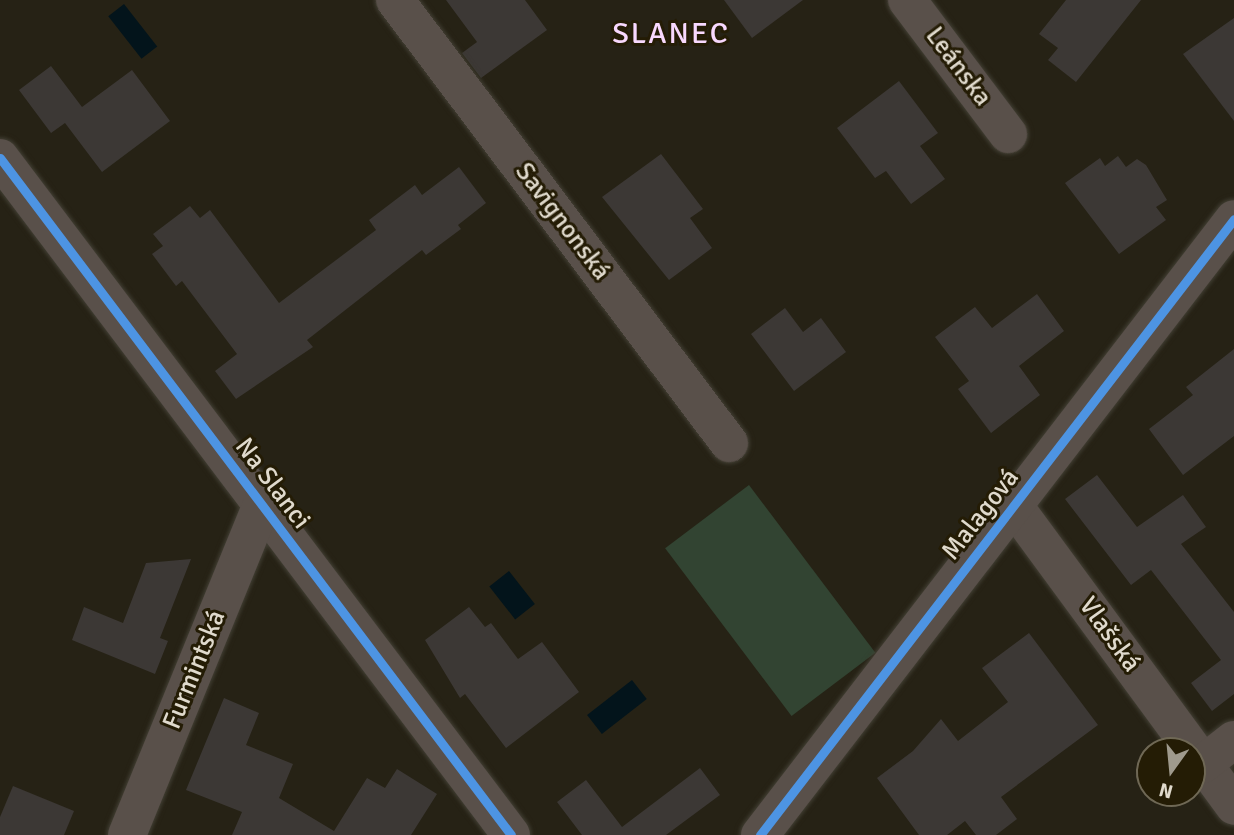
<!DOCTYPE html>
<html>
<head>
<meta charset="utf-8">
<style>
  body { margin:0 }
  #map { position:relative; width:1234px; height:835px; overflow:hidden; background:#262215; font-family:Signika,sans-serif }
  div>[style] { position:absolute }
  .green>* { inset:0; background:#324432; transform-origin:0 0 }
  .water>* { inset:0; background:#03141b; transform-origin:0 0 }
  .building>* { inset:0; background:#3c3835 }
  .roads { filter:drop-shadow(0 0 2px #423f34) drop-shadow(0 0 2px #423f34) }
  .street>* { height:38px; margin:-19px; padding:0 19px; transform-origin:19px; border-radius:19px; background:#59504a }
  .cycleway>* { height:9px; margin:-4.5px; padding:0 4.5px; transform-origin:4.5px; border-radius:4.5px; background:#4d94e3 }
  span { translate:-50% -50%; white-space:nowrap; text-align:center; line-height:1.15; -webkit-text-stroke:6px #241c05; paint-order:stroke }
  .street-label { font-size:26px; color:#e0dacd }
  .quarter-label { font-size:30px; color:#f8d8fd; letter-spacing:2px }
  .north { position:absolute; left:1136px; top:737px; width:70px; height:70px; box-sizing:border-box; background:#241c05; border:2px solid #6f6855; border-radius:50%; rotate:195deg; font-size:19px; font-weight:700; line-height:28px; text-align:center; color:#e0dacd }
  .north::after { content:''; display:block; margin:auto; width:24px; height:32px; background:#9f9a8d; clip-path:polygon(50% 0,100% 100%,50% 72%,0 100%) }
</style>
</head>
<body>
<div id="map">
  <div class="green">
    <i style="left:749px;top:485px;width:210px;height:105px;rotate:53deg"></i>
  </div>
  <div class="water">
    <i style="left:124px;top:4px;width:54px;height:20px;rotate:52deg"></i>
    <i style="left:509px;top:571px;width:42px;height:25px;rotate:52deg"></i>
    <i style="left:632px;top:680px;width:24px;height:57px;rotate:52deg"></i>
  </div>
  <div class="building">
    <i style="clip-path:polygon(446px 0,525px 0,547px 30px,481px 78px,462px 53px,477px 42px)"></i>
    <i style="clip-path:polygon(724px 0,803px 0,752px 38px)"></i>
    <i style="clip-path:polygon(1066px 0,1141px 0,1076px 82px,1048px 60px,1058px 48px,1039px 34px)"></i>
    <i style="clip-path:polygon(1234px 18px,1234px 121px,1183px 54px)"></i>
    <i style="clip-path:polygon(51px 66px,82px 107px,132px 70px,170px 121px,102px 172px,65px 123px,51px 133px,19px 90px)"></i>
    <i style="clip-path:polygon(899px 81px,938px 133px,920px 146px,945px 179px,911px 204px,886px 171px,875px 178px,837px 128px)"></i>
    <i style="clip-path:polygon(661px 154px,703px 209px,690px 218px,712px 248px,669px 280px,602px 197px)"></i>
    <i style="clip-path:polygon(1118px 156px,1126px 167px,1137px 159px,1146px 165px,1167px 200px,1156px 207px,1166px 220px,1119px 254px,1065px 183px,1100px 158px,1105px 166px)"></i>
    <i style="clip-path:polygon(459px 167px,486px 203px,458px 225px,461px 229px,426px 255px,422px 250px,307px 340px,313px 347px,236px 399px,215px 371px,237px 354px,182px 281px,176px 286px,152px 254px,163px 246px,153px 234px,190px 206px,200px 218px,210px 210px,279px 303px,376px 230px,369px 220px,415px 185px,422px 195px)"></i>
    <i style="clip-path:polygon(1037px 294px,1064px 331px,1019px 366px,1040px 395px,991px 433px,958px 389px,969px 381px,935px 337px,975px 307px,992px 328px)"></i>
    <i style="clip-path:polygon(785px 308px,803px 332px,821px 318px,846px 352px,794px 391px,751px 334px)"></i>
    <i style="clip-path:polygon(1234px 349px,1234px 436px,1183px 475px,1149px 429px,1193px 395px,1186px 387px)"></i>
    <i style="clip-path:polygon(1097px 475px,1137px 527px,1183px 495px,1206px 527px,1181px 544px,1234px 612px,1234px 694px,1212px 711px,1191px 683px,1221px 660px,1151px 570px,1131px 585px,1065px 499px)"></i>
    <i style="clip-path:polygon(191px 559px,160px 638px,168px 641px,155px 674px,72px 640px,84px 607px,123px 623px,146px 563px)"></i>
    <i style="clip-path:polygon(469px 607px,485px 627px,491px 623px,518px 659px,542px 642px,579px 692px,506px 748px,465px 694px,460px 698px,425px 640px)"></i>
    <i style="clip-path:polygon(1029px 633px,1098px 725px,1001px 797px,1017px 819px,996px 835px,976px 835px,965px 821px,947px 835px,919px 835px,877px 778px,913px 751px,941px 719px,958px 741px,1008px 702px,982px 668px)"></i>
    <i style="clip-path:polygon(224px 698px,259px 713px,246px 745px,293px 764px,279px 798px,334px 831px,367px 778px,385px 788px,397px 769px,437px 794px,411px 835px,232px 835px,242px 812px,186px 790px)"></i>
    <i style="clip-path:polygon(700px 768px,720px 795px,666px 835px,582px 835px,557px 802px,586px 780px,622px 827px)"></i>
    <i style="clip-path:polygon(13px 786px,74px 811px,64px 835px,0 835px,0 817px)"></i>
  </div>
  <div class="roads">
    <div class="street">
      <i style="left:395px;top:0;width:555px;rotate:52.99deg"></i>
      <i style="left:907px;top:0;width:168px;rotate:53deg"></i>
      <i style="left:0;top:158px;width:848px;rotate:52.95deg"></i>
      <i style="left:1014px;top:506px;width:372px;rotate:53.7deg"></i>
      <i style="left:1203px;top:764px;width:39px;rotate:-38deg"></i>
      <i style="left:127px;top:835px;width:357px;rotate:-67.8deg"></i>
      <i style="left:760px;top:835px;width:777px;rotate:-52.42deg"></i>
    </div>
  </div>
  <div class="cycleway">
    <i style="left:0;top:158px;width:848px;rotate:52.95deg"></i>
    <i style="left:760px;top:835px;width:777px;rotate:-52.42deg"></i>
  </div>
  <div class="street-label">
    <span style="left:958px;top:67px;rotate:53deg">Leánska</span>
    <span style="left:562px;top:222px;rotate:53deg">Savignonská</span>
    <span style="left:272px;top:484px;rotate:53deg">Na Slanci</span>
    <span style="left:981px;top:515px;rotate:-52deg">Malagová</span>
    <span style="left:1109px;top:635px;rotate:54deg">Vlašská</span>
    <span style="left:195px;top:670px;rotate:-68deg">Furmintská</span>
  </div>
  <div class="quarter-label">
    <span style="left:671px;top:34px">SLANEC</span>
  </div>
  <div class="north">N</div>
</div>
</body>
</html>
